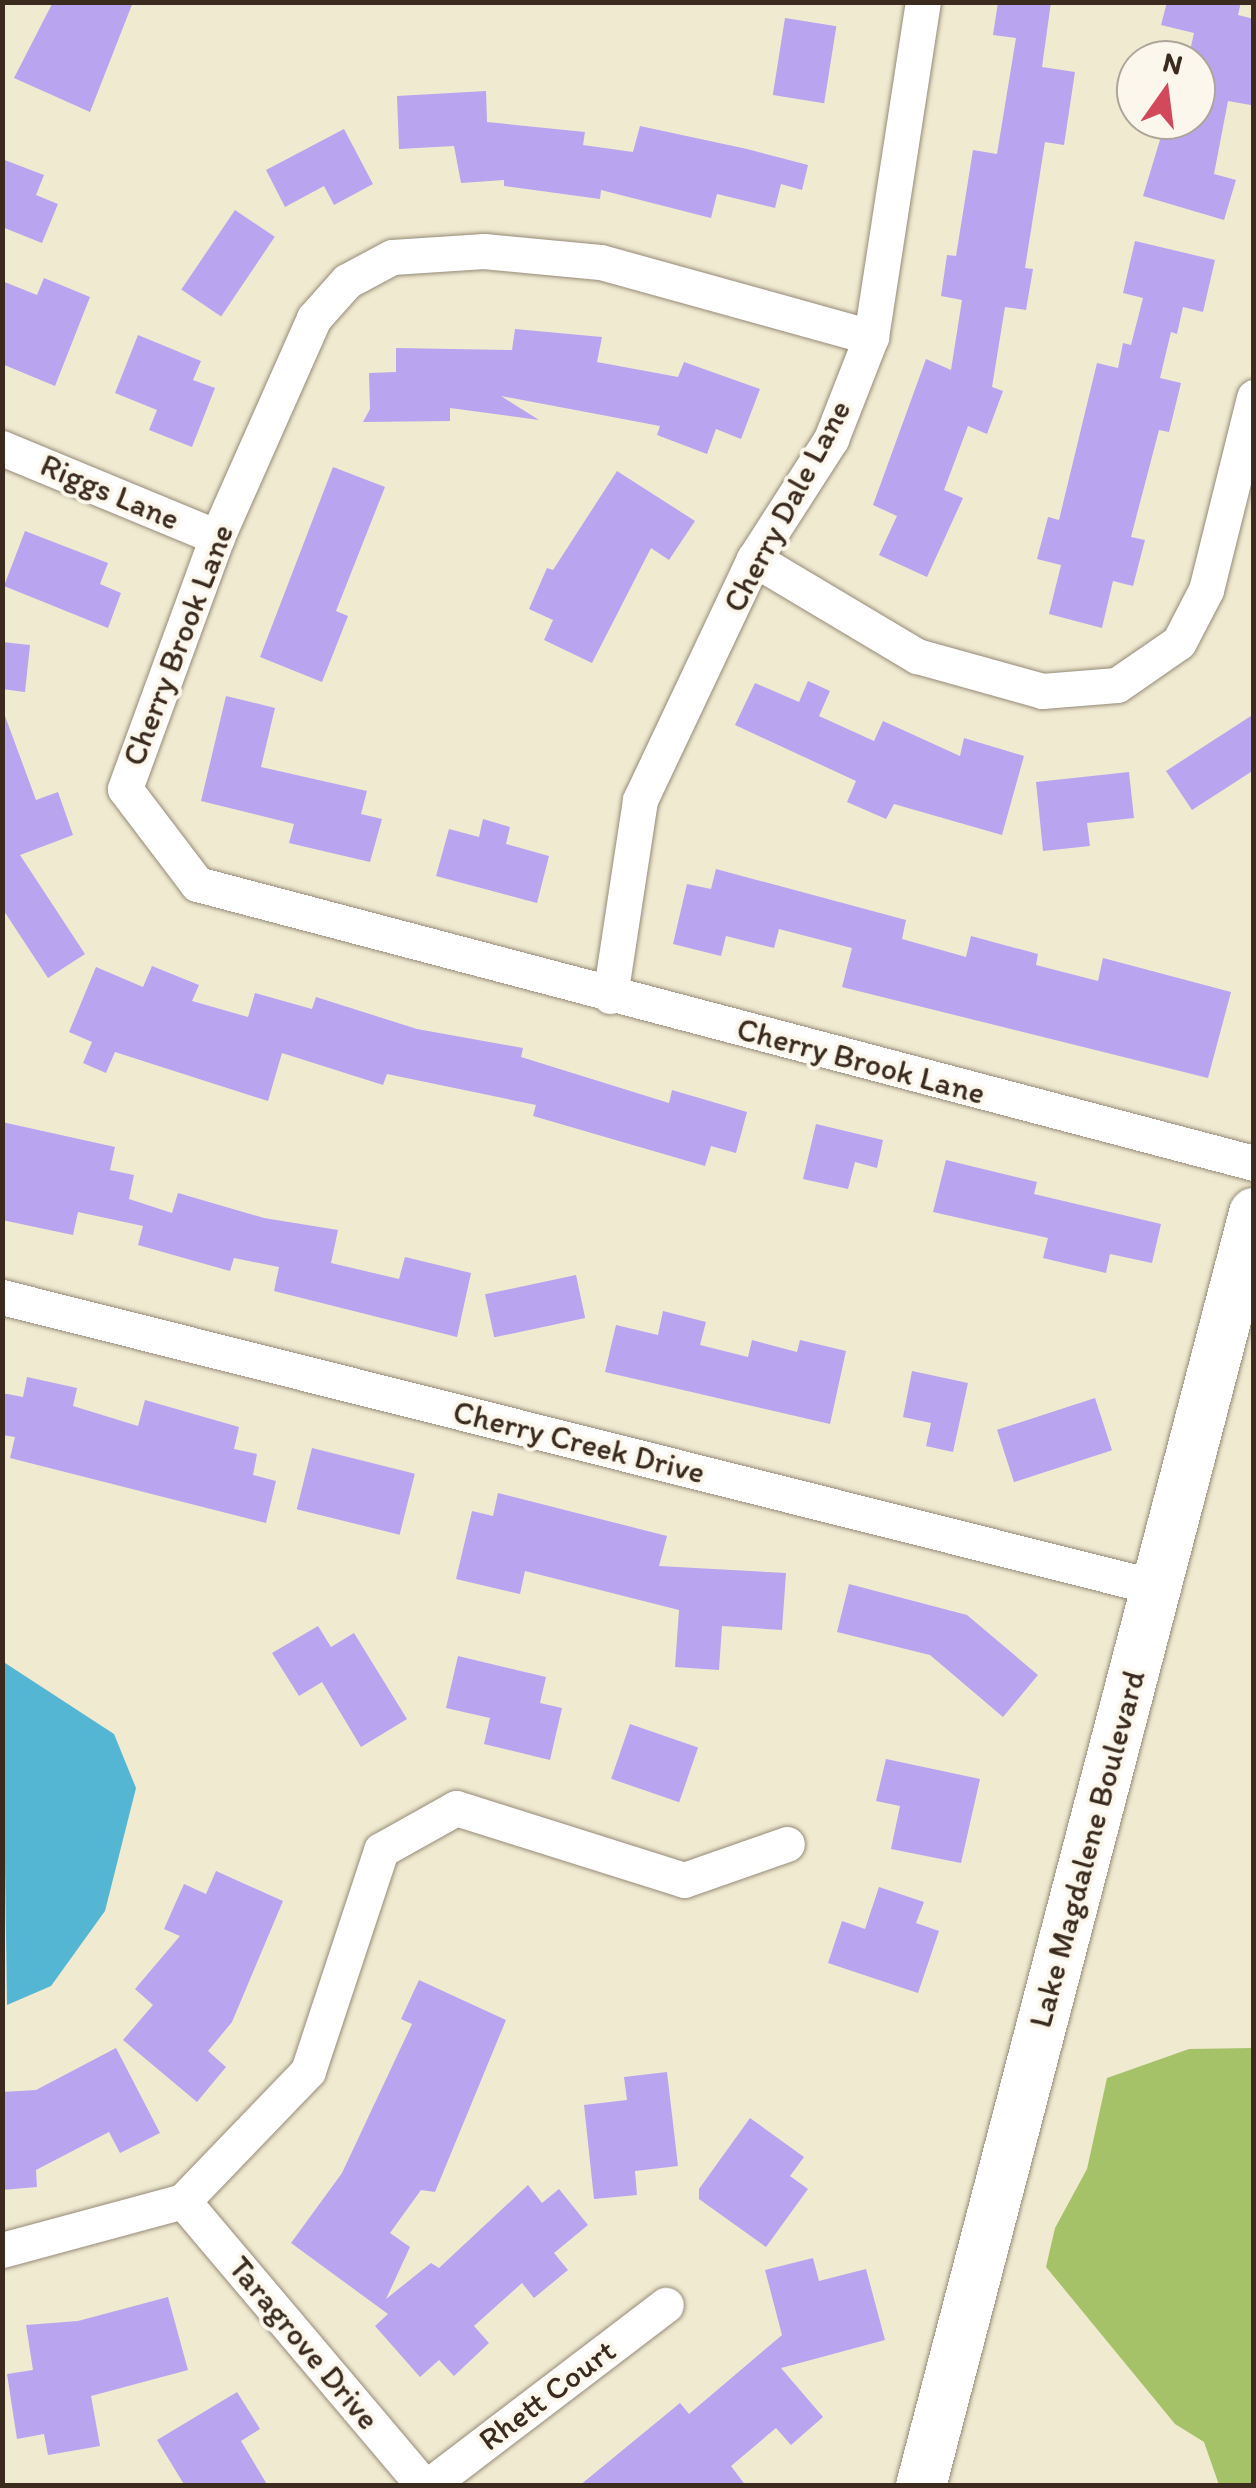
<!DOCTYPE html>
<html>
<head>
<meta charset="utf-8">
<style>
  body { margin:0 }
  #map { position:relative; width:1256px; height:2488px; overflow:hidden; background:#f0ead1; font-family:Itim,sans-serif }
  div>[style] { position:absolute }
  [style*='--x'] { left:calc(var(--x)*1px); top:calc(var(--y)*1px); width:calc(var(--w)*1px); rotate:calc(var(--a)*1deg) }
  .green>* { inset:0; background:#a6c268 }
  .water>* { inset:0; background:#55b6d4 }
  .building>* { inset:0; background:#b9a4f0; transform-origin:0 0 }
  .roads { filter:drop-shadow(0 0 2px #968a78) drop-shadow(0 0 2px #968a78) }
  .street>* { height:35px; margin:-17.5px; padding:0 17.5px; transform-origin:17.5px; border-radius:17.5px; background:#fff }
  .secondary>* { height:50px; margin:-25px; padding:0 25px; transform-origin:25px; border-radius:25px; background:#fff }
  span { translate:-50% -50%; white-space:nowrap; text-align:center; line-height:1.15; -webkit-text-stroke:8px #fbf7ec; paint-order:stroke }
  .street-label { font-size:32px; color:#3b2a1e }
  .frame { position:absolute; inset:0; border:5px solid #3b2a1e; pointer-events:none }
  .north { position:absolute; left:1116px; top:40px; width:100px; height:100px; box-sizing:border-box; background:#fbf7ec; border:2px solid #aea59a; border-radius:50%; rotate:14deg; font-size:28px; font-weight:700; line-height:40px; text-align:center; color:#3b2a1e }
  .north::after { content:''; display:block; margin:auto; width:35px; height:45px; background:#d1495b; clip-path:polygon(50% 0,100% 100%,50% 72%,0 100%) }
</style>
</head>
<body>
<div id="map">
  <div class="green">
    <i style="clip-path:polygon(1253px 2048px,1253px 2485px,1219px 2485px,1204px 2442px,1175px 2424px,1046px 2267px,1055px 2228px,1087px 2169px,1107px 2078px,1189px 2049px)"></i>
  </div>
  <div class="water">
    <i style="clip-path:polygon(2px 1661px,114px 1734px,136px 1788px,105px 1911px,51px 1986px,7px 2005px)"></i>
  </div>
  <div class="building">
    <i style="clip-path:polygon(53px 2px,133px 2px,90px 112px,14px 78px)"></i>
    <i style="clip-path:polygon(998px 2px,1051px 2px,1042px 67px,1075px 72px,1064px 145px,1045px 142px,1025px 268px,1033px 269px,1026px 310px,1005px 307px,992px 387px,1003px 391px,987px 434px,968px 426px,944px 490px,963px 498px,927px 577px,879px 555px,897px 516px,873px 505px,926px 359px,951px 370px,962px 300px,941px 296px,947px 255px,956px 256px,973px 150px,997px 154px,1016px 38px,993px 35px)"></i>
    <i style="clip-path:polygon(1167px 2px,1241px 2px,1238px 15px,1254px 19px,1251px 105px,1228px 101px,1214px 174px,1236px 180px,1224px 220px,1143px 196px,1166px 120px,1196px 120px,1196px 60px,1188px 60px,1194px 33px,1161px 25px)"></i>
    <i style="left:785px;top:18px;width:52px;height:78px;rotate:9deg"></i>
    <i style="clip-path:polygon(486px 91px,487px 122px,585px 132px,583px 145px,633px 152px,640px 126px,747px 149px,808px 165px,802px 190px,781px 184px,775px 208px,717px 194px,711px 218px,601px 190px,600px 199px,504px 186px,504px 180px,461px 183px,454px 146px,399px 149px,397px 96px)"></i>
    <i style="clip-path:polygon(344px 129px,373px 184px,334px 205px,324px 186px,285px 207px,266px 170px)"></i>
    <i style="clip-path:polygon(2px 159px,44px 175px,36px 195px,58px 204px,42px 243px,2px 227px)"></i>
    <i style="left:235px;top:210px;width:48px;height:96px;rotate:34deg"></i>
    <i style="clip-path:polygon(1135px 241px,1215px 260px,1203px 312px,1183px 307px,1177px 334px,1171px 332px,1160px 378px,1181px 383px,1169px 432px,1159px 430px,1131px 537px,1145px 540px,1133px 586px,1113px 581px,1102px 628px,1049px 614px,1061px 565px,1037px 559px,1048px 517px,1059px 520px,1097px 363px,1118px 368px,1123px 343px,1131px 345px,1143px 298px,1123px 293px)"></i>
    <i style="clip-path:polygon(44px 278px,90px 297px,55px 386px,2px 364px,2px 281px,37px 295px)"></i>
    <i style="clip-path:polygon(515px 329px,602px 337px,597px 362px,678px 377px,684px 362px,760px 389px,741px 439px,716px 429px,707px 454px,657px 435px,660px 426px,501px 396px,539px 420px,450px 408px,450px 421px,363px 422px,370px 409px,369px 373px,396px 372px,396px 348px,512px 350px)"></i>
    <i style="clip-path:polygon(138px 335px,201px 361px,193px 380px,215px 388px,192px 447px,149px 430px,157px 410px,115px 393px)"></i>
    <i style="clip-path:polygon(333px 467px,385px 487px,336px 611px,348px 616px,322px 682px,260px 657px)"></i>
    <i style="clip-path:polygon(617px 471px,695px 521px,669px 560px,651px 548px,592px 663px,544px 640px,553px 620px,529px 609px,547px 568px,553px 570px)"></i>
    <i style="clip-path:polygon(25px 531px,108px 563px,100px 584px,121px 593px,108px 628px,4px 586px)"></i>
    <i style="clip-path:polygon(2px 642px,30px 645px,25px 692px,2px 689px)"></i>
    <i style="clip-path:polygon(808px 681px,830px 691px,819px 716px,874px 741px,883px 721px,960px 756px,964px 738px,1024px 756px,1002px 835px,894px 804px,886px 819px,847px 802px,856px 781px,735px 725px,755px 683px,799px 702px)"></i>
    <i style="clip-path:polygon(226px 696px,275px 708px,261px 767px,367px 791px,361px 814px,382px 819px,370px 862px,289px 843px,294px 824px,201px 801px)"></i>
    <i style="clip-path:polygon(1254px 714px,1254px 770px,1192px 810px,1166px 771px)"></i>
    <i style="clip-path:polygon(5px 716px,36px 800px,58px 792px,73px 835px,20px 855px,85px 954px,48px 978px,2px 908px)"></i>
    <i style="clip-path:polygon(1129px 772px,1134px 818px,1087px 823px,1090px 846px,1043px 851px,1036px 782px)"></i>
    <i style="clip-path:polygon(483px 819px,510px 827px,506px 844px,549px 856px,537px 903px,436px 876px,449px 829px,479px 837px)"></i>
    <i style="clip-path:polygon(716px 869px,906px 920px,902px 939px,966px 957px,971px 936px,1038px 954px,1036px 965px,1098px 981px,1103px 958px,1231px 992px,1208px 1078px,842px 987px,852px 948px,779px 929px,774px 948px,726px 936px,721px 956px,673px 944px,687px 884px,711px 889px)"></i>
    <i style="clip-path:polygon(152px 966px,199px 985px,192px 1001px,248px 1017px,255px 993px,312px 1009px,316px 997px,417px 1029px,523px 1048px,521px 1057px,669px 1103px,672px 1090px,747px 1112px,736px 1153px,711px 1146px,705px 1166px,533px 1116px,536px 1105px,387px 1074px,383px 1085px,282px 1053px,268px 1101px,115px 1052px,106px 1073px,83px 1063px,92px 1042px,69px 1032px,96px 967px,143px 987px)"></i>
    <i style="clip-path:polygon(2px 1122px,115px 1147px,110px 1170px,134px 1175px,129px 1199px,172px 1213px,178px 1193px,264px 1218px,338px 1230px,331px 1263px,399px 1279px,405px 1257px,471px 1273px,457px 1337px,274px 1291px,279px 1267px,234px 1258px,230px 1271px,138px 1245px,143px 1226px,78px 1212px,73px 1235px,2px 1220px)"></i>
    <i style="clip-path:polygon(816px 1124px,883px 1140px,877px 1168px,855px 1162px,848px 1189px,803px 1179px)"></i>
    <i style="clip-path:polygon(946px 1160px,1037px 1182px,1034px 1194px,1161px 1224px,1152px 1263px,1110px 1254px,1106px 1273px,1043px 1258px,1048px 1238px,933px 1212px)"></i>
    <i style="left:576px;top:1275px;width:44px;height:93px;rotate:78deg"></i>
    <i style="clip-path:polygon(663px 1311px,706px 1322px,700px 1345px,748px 1357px,752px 1340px,797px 1352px,800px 1340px,846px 1351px,830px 1424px,605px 1372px,616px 1325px,658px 1335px)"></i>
    <i style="clip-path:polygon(912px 1371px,968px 1383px,953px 1452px,926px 1446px,931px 1423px,903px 1417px)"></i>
    <i style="clip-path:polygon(27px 1377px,77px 1388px,73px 1406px,138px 1426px,145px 1400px,239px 1427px,234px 1449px,257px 1454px,253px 1475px,276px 1481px,266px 1523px,10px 1458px,15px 1437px,2px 1435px,2px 1393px,23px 1397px)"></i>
    <i style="left:1095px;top:1398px;width:55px;height:103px;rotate:72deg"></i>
    <i style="left:312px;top:1448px;width:106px;height:63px;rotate:14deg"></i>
    <i style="clip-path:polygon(498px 1493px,667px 1536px,659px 1566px,786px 1573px,782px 1630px,722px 1626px,719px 1670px,675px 1667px,679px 1610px,525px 1571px,520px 1594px,456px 1579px,472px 1511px,493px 1516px)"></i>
    <i style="clip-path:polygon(849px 1584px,967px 1615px,1038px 1675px,1003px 1717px,930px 1655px,837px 1632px)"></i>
    <i style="clip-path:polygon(318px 1626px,331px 1647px,354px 1633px,407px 1719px,361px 1747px,322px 1682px,299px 1696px,272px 1653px)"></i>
    <i style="clip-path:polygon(458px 1656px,546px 1677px,540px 1703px,562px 1708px,550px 1760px,484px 1744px,490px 1718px,446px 1708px)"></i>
    <i style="left:630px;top:1724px;width:72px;height:58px;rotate:19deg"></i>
    <i style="clip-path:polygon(886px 1759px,980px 1779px,961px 1863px,891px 1849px,900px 1806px,876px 1801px)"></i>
    <i style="clip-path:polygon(216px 1871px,283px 1901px,232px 2022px,208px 2051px,226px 2067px,197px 2102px,123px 2040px,153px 2005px,135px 1989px,180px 1936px,164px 1929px,184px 1884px,206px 1894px)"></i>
    <i style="clip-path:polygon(879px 1887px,924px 1902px,916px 1923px,939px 1931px,918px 1993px,828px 1963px,842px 1921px,865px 1929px)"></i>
    <i style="clip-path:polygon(419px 1980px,506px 2020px,435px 2192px,421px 2190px,390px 2233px,410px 2247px,386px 2299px,431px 2263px,439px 2268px,528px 2185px,542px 2203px,559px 2189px,588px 2225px,554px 2253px,568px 2270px,534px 2298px,522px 2283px,474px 2326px,489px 2343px,454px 2376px,439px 2360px,420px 2377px,375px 2326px,388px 2314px,291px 2243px,342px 2173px,412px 2024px,401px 2019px)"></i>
    <i style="clip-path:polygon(116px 2048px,160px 2133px,120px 2153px,109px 2132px,36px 2170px,37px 2187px,2px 2190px,2px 2092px,36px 2090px)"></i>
    <i style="clip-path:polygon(667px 2072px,678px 2166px,635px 2171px,637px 2195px,594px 2199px,584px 2105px,627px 2100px,624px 2077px)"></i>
    <i style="clip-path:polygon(750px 2118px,804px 2157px,790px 2176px,808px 2189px,766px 2247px,699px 2199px,699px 2189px)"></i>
    <i style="clip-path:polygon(813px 2258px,819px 2281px,866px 2269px,885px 2340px,781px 2368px,823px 2417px,791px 2445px,776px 2428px,731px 2466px,746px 2486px,579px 2486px,680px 2403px,689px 2414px,782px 2335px,765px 2270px)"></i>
    <i style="clip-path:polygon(168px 2297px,188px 2370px,91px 2396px,100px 2446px,48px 2455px,44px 2434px,17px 2439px,7px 2374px,33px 2370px,26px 2325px,78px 2321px)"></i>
    <i style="clip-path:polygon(237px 2392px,260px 2429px,241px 2441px,268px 2486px,185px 2486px,157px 2440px)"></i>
  </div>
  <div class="roads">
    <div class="street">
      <i style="--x:871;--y:337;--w:281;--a:-164.5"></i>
      <i style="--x:600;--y:262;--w:117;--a:-174.6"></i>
      <i style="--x:484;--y:251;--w:92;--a:176.3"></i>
      <i style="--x:392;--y:257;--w:51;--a:151.9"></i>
      <i style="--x:347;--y:281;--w:50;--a:131.7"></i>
      <i style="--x:314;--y:318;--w:240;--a:113.9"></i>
      <i style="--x:217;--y:537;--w:268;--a:110.1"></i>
      <i style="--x:125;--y:789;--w:119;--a:52.8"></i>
      <i style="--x:197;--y:884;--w:1093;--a:14.79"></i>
      <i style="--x:2;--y:448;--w:233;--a:22.5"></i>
      <i style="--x:754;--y:559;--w:190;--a:30.8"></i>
      <i style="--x:917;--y:656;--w:130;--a:15.6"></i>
      <i style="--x:1042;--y:691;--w:75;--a:-4.6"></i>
      <i style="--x:1117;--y:685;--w:75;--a:-34.7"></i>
      <i style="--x:1179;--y:642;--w:59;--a:-62.6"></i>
      <i style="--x:1206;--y:590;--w:199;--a:-76"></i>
      <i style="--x:610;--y:996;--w:198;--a:-81.3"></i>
      <i style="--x:640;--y:800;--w:267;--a:-64.7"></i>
      <i style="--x:754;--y:559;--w:143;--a:-57.3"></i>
      <i style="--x:831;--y:439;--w:110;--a:-68.6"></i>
      <i style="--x:871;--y:337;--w:339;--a:-81.2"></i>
      <i style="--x:2;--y:1297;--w:1189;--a:14.12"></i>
      <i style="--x:183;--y:2201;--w:373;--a:49.8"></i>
      <i style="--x:2;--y:2250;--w:188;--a:-15.1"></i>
      <i style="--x:183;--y:2201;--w:180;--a:-46.1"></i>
      <i style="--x:308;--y:2071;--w:233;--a:-71.7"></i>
      <i style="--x:381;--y:1850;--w:86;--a:-29.2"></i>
      <i style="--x:456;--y:1808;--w:239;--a:17.5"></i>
      <i style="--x:684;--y:1880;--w:109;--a:-19.3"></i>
      <i style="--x:428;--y:2486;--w:299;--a:-37.3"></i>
    </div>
    <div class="secondary">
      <i style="--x:921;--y:2486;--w:1316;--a:-75.34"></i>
    </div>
  </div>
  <div class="street-label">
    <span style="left:110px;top:492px;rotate:23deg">Riggs Lane</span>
    <span style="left:787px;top:506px;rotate:-62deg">Cherry Dale Lane</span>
    <span style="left:178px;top:645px;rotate:-69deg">Cherry Brook Lane</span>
    <span style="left:861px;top:1061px;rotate:15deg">Cherry Brook Lane</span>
    <span style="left:579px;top:1442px;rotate:14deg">Cherry Creek Drive</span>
    <span style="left:1087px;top:1849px;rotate:-75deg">Lake Magdalene Boulevard</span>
    <span style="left:304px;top:2343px;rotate:50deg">Taragrove Drive</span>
    <span style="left:547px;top:2395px;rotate:-37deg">Rhett Court</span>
  </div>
  <div class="frame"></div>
  <div class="north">N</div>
</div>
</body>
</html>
